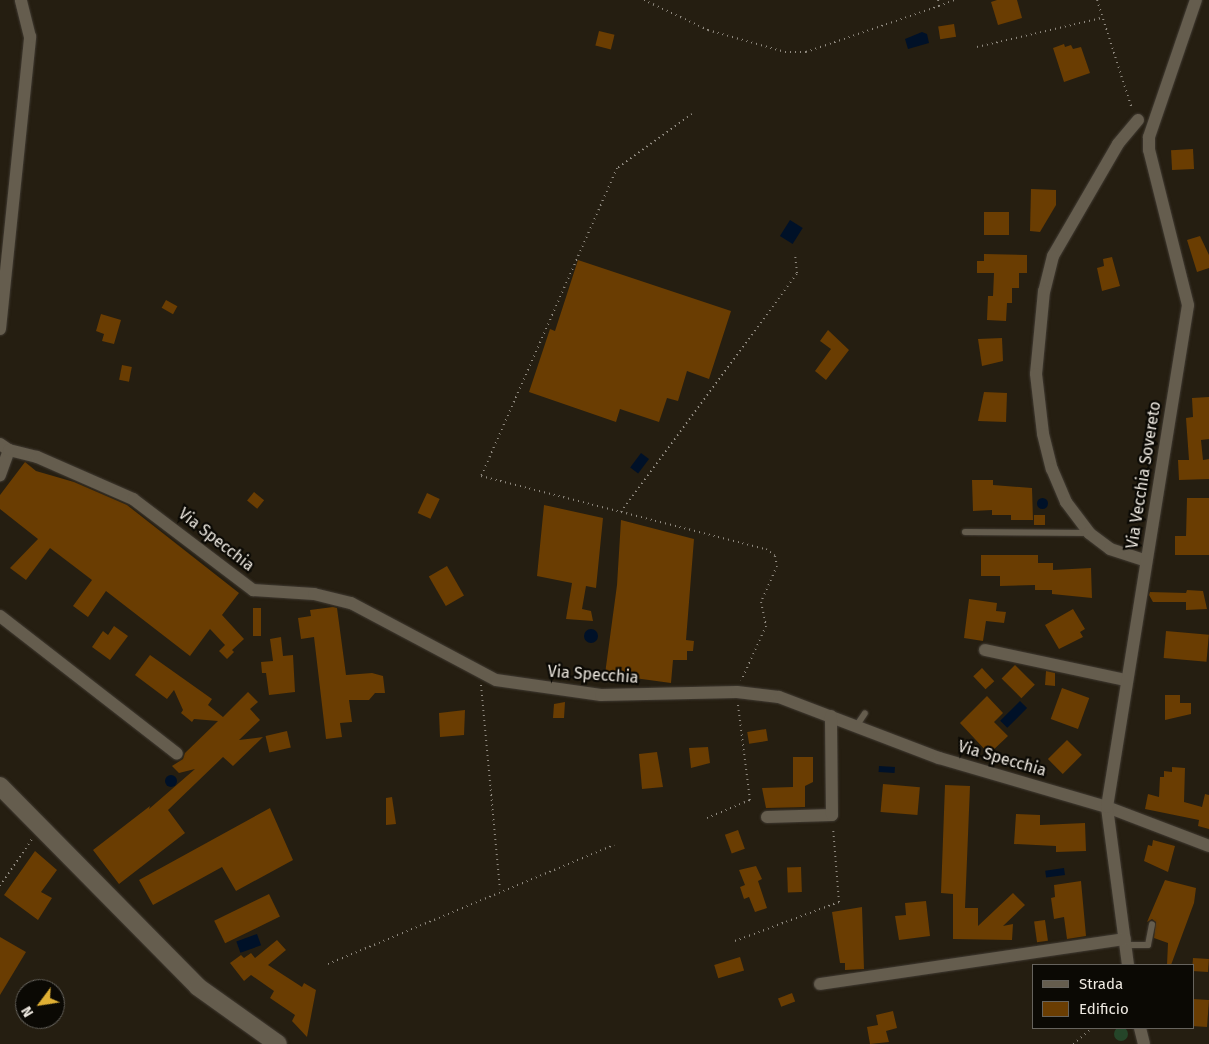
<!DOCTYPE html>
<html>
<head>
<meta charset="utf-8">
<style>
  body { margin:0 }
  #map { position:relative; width:1209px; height:1044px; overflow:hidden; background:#251e11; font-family:"Fira Sans",sans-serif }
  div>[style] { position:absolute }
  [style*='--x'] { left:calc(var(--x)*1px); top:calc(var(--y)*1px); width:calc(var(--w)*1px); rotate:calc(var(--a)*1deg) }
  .green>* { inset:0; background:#254529 }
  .round { border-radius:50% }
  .water>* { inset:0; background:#001128; transform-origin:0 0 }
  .building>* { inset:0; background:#6a3d02; transform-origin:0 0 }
  .path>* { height:2px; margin-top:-1px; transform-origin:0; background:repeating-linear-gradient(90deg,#8f897f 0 1px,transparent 0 5px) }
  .roads { filter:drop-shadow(0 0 1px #403a32) drop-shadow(0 0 1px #403a32) }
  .service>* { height:6px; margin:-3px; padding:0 3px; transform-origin:3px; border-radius:3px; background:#655d4e }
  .minor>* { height:12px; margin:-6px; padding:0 6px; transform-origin:6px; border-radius:6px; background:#655d4e }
  .secondary>* { height:18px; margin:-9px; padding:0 9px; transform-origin:9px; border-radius:9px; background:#655d4e }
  span { translate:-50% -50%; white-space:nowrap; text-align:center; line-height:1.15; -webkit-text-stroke:4.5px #0b0904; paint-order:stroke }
  .street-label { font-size:16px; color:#efeae2 }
  .legend { position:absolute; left:1032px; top:964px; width:162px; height:65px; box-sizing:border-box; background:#0b0904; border:1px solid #66635d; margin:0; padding:6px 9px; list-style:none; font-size:15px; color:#efeae2 }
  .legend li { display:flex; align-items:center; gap:10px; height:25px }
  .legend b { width:25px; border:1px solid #66635d }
  .north { position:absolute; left:15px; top:979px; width:50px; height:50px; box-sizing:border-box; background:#0b0904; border:1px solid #66635d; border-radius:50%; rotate:239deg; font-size:14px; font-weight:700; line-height:20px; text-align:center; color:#efeae2 }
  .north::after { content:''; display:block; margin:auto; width:18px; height:22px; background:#e0b034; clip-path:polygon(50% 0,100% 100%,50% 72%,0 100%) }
</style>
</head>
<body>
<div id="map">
  <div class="green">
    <i class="round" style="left:1114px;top:1027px;width:14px;height:14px"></i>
  </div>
  <div class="water">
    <i style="clip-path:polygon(922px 32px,927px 34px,929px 43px,908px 49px,905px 39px)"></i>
    <i style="left:790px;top:220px;width:15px;height:19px;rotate:32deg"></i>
    <i style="left:641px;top:453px;width:10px;height:18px;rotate:37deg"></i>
    <i class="round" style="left:1036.5px;top:497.5px;width:11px;height:11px"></i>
    <i class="round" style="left:584px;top:629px;width:14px;height:14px"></i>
    <i style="left:1020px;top:701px;width:10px;height:28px;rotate:45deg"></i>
    <i style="left:879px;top:766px;width:16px;height:6px;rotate:4deg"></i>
    <i class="round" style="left:165px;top:775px;width:12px;height:12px"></i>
    <i style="left:1064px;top:868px;width:7px;height:19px;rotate:82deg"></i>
    <i style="left:257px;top:934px;width:12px;height:22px;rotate:70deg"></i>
  </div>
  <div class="building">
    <i style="clip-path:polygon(997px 0,1017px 0,1022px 18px,998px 25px,991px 2px)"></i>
    <i style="left:954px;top:24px;width:13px;height:16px;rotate:81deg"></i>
    <i style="left:599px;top:31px;width:16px;height:15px;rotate:14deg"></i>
    <i style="clip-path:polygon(1064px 44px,1065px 47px,1071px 45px,1073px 49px,1081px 47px,1090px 73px,1064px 82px,1053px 48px)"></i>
    <i style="left:1193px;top:149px;width:20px;height:22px;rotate:87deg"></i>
    <i style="clip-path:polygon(1031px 189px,1056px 190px,1056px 205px,1040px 232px,1030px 231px)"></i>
    <i style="left:984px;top:212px;width:25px;height:23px"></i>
    <i style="clip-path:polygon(1200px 236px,1209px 255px,1209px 268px,1197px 272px,1187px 240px)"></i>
    <i style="clip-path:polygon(984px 254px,1027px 255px,1027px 273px,1019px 273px,1019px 288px,1012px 288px,1012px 303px,1007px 303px,1006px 321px,987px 320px,988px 296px,993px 296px,994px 273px,977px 273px,977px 261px,984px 261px)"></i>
    <i style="clip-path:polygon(1112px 257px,1120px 286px,1102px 291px,1097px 268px,1104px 266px,1103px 259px)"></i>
    <i style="clip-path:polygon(578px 260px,731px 311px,709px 379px,687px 371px,678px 401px,667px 398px,659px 422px,620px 409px,616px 422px,529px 392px,550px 329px,555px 331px)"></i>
    <i style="left:166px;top:300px;width:13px;height:9px;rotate:29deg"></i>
    <i style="clip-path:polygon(101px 314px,121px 320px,114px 344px,102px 341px,104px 334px,96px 331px)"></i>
    <i style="clip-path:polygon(828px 330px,849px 350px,826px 380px,815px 371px,831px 349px,820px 341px)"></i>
    <i style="clip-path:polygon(1002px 338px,1003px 361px,982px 366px,978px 339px)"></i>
    <i style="left:122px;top:365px;width:10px;height:15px;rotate:11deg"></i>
    <i style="clip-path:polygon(984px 392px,1007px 393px,1006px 422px,978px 421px)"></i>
    <i style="clip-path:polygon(1209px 397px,1209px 439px,1201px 440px,1203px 460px,1209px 459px,1209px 479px,1179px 480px,1178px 460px,1189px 460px,1186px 418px,1193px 417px,1192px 398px)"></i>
    <i style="clip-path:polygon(25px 462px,36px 471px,74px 482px,127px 505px,239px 593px,222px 615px,244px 639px,232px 650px,234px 652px,227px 659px,219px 651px,225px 645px,210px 629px,190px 656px,106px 591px,88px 617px,73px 606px,92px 580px,50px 548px,26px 580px,10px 568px,38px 539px,0 509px,0 495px)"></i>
    <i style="clip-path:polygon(972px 480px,993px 480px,993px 485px,1032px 488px,1033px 520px,1011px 520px,1011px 515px,992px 515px,992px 510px,973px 511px)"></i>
    <i style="left:254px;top:492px;width:13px;height:11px;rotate:39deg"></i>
    <i style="left:427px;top:493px;width:14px;height:22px;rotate:25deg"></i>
    <i style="clip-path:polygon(1187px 498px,1209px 498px,1209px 555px,1175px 555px,1175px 536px,1186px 536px)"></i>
    <i style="clip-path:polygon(544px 505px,603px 518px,596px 588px,586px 586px,582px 609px,591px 611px,593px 621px,566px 619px,572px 583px,537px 576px)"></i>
    <i style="left:1034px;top:515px;width:11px;height:10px"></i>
    <i style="clip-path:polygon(621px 520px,694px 539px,686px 640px,694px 641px,693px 651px,687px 651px,687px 660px,673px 660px,671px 683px,605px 674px,617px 585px)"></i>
    <i style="clip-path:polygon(981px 555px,1038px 555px,1038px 563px,1053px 563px,1053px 570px,1091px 568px,1092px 598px,1052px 594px,1052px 590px,1035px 590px,1035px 585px,1000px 586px,1000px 576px,981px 576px)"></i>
    <i style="left:447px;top:566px;width:34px;height:21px;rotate:60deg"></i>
    <i style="clip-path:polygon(1187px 590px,1203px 591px,1207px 609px,1186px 610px,1186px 602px,1153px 602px,1149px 595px,1150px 592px,1186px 593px)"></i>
    <i style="clip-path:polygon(969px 599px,997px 603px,996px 611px,1006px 612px,1004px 623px,986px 621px,983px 641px,964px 638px)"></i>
    <i style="clip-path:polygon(333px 607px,337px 608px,346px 675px,372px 673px,383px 676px,385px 693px,375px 693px,369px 700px,349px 700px,352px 722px,340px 723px,342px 737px,326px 739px,314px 637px,301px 639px,298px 618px,311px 616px,310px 610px)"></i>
    <i style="left:253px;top:608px;width:8px;height:28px"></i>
    <i style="clip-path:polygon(1073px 609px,1085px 629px,1080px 632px,1083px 637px,1059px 649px,1045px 625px)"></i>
    <i style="clip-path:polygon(114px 626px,128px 636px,110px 660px,92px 647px,103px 631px,108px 635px)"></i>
    <i style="left:1166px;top:631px;width:43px;height:27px;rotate:5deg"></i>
    <i style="clip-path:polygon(281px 637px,283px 656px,293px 655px,295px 692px,269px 695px,266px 673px,262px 673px,261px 662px,273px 661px,270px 639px)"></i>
    <i style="clip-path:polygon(150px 655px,212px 699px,208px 705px,223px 717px,248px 692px,258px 702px,250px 709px,260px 720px,239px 740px,263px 737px,233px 766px,223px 757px,168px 810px,185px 833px,119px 884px,93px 850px,150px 806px,149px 809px,195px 769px,179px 773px,172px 766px,183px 759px,185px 753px,218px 721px,194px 719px,192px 722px,181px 713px,183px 710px,174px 690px,167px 699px,135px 675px)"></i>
    <i style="left:1015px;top:665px;width:28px;height:19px;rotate:45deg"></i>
    <i style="left:982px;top:668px;width:18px;height:12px;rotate:47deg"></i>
    <i style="clip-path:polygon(1046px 671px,1055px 673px,1055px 686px,1045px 685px)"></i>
    <i style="left:1062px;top:688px;width:29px;height:33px;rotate:20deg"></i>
    <i style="clip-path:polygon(1165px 695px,1180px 695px,1180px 703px,1191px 703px,1191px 714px,1165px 720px)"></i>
    <i style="clip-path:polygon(987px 696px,1003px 713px,994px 722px,1008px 736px,989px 754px,960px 723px)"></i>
    <i style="clip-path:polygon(565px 702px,564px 718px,553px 718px,554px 704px)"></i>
    <i style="clip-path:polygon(465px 710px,464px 735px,440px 737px,439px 713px)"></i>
    <i style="left:766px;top:729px;width:12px;height:19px;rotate:81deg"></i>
    <i style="left:287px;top:731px;width:17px;height:22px;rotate:77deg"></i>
    <i style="left:1067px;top:740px;width:21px;height:27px;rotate:45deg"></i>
    <i style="clip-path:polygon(708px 747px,710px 763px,691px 768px,689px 748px)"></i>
    <i style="clip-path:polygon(657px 752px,663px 787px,642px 789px,639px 754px)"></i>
    <i style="clip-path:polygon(793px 757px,813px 757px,813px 782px,805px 786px,805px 807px,766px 808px,762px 788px,793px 787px)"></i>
    <i style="clip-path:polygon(1172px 767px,1185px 768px,1184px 802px,1202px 807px,1205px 794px,1209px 795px,1209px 829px,1198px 826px,1199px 820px,1145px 809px,1148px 794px,1159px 797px,1160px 777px,1164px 777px,1164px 771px,1172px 772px)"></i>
    <i style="left:883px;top:784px;width:37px;height:28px;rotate:5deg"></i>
    <i style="clip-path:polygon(945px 785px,970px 786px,965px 908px,978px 908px,978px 926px,1013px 893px,1025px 905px,1003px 926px,1013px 924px,1012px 940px,953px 939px,953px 894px,941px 893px)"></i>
    <i style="clip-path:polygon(392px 797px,396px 824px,386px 825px,386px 798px)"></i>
    <i style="clip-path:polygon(270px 808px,293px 860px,236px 891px,222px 867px,153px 905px,139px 880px)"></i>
    <i style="clip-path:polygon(1016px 814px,1040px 815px,1040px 825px,1085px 823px,1086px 851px,1056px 852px,1056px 846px,1014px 844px)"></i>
    <i style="left:738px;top:830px;width:20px;height:14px;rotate:70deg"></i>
    <i style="clip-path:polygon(1153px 840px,1175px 846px,1168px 872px,1144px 861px,1148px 845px,1152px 846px)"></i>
    <i style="clip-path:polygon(35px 851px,57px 870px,41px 892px,52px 898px,38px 920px,4px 895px)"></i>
    <i style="clip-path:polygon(756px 866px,762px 879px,758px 881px,767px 908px,755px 912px,749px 897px,744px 899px,740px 887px,745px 885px,739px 870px)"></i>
    <i style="left:801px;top:867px;width:25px;height:14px;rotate:88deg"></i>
    <i style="clip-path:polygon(1165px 880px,1196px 888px,1194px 903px,1171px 965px,1167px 965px,1168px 943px,1154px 938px,1156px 922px,1152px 919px,1147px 922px)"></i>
    <i style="clip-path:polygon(1081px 881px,1086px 936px,1067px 939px,1064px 917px,1054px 919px,1051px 898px,1055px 897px,1054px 885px)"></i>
    <i style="left:269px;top:894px;width:25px;height:61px;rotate:64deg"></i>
    <i style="clip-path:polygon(926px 901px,930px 936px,899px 940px,895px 916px,906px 915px,905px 903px)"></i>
    <i style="clip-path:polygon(862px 907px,864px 969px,845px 970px,845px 963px,840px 963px,832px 912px)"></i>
    <i style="left:1045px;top:920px;width:21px;height:11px;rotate:82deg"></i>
    <i style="clip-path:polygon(0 937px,26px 952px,0 995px)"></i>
    <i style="clip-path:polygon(277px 940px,286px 950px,268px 965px,302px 987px,304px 983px,316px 990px,307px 1037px,292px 1021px,295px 1015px,270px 998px,274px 991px,251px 975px,244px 981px,230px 963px,241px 955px,244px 958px,251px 953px,255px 958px)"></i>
    <i style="left:740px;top:957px;width:14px;height:27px;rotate:73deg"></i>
    <i style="left:1193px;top:958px;width:16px;height:13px;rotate:4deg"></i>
    <i style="left:792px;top:993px;width:9px;height:15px;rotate:69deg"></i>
    <i style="left:1193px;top:999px;width:16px;height:27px;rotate:4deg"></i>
    <i style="clip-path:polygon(893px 1011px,897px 1028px,886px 1031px,889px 1042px,870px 1044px,867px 1027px,878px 1025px,876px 1015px)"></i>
  </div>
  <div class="path">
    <i style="--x:644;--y:0;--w:71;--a:25.1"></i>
    <i style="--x:708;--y:30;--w:80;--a:15.9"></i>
    <i style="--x:785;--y:52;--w:21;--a:0"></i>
    <i style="--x:806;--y:52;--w:141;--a:-19.1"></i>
    <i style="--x:938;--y:0;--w:6;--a:81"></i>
    <i style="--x:939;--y:6;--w:17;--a:-21"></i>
    <i style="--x:1097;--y:0;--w:114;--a:72.2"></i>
    <i style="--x:977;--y:47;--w:128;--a:-13.1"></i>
    <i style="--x:692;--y:114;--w:92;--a:144.2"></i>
    <i style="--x:617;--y:168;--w:337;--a:113.8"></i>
    <i style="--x:481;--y:476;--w:294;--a:14.4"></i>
    <i style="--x:766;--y:549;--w:11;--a:38"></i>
    <i style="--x:775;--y:556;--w:10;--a:79"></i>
    <i style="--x:777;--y:566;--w:39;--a:114"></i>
    <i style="--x:761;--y:602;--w:25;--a:78"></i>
    <i style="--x:766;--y:626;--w:60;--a:114.4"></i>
    <i style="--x:621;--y:512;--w:297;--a:-53.6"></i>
    <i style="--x:797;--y:273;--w:20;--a:-96"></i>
    <i style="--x:481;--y:685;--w:205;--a:84.7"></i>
    <i style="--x:707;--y:818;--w:47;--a:-22.7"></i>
    <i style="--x:750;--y:800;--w:96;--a:-97.2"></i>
    <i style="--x:0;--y:886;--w:57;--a:-55.8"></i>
    <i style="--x:735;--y:941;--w:111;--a:-20.6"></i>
    <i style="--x:839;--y:902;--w:74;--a:-94.6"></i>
    <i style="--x:328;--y:964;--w:310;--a:-22.6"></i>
    <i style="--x:1073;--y:1044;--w:25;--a:-40"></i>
  </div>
  <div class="roads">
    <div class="service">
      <i style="--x:965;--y:532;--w:123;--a:0.5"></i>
      <i style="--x:857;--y:725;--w:14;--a:-56"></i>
      <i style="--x:1126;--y:945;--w:22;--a:0"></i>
      <i style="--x:1148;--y:945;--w:21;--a:-79"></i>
    </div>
    <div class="minor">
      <i style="--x:1138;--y:120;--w:31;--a:130"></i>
      <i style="--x:1118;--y:144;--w:129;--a:120.1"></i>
      <i style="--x:1053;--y:256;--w:36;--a:104"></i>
      <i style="--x:1044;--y:291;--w:83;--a:95.5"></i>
      <i style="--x:1036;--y:374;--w:60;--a:83.3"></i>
      <i style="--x:1043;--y:434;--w:36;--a:76"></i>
      <i style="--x:1052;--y:469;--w:36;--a:67"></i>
      <i style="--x:1066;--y:502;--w:39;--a:53"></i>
      <i style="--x:1089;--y:533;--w:26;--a:37"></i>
      <i style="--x:1110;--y:549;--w:38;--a:18"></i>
      <i style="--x:0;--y:329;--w:294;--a:-84.1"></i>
      <i style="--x:30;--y:37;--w:38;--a:-104"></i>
      <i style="--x:0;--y:444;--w:11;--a:34"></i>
      <i style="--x:9;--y:450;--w:27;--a:110"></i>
      <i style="--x:9;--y:450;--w:29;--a:14"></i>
      <i style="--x:37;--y:457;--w:105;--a:23.6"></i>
      <i style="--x:133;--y:499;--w:151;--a:37.2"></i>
      <i style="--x:253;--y:590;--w:61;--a:3.8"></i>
      <i style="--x:314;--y:594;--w:38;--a:14"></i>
      <i style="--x:351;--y:603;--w:164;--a:28"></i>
      <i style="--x:496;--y:680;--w:106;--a:8.1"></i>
      <i style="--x:601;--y:695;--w:136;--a:-1.3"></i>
      <i style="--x:737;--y:692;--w:42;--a:6.8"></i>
      <i style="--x:779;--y:697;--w:171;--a:20.9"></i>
      <i style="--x:939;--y:758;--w:175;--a:16.3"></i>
      <i style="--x:1107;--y:807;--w:109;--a:20.9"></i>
      <i style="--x:0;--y:616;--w:224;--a:37.9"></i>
      <i style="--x:985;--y:650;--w:143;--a:12.1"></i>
      <i style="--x:767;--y:817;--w:65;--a:-1.8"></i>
      <i style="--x:832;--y:815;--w:99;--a:-90.6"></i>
      <i style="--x:1128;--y:965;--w:159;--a:-97.6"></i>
      <i style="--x:1107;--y:807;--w:508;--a:-80.83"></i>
      <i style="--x:1188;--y:305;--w:160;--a:-104.1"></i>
      <i style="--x:1149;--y:150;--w:13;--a:-90"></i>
      <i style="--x:1149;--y:137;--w:145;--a:-71.1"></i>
      <i style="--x:820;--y:984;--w:308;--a:-8.4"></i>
      <i style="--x:1140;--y:1028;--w:16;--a:76"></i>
    </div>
    <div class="secondary">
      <i style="--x:0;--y:786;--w:282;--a:45.4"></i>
      <i style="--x:198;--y:987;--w:98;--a:35.5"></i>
    </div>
  </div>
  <div class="street-label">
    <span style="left:1144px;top:475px;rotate:-81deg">Via Vecchia Sovereto</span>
    <span style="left:216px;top:540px;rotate:38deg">Via Specchia</span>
    <span style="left:593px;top:675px;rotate:4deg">Via Specchia</span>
    <span style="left:1002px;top:759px;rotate:16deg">Via Specchia</span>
  </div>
  <ul class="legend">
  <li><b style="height:6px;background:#655d4e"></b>Strada</li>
  <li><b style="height:14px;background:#6a3d02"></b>Edificio</li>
  </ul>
  <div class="north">N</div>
</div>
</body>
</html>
